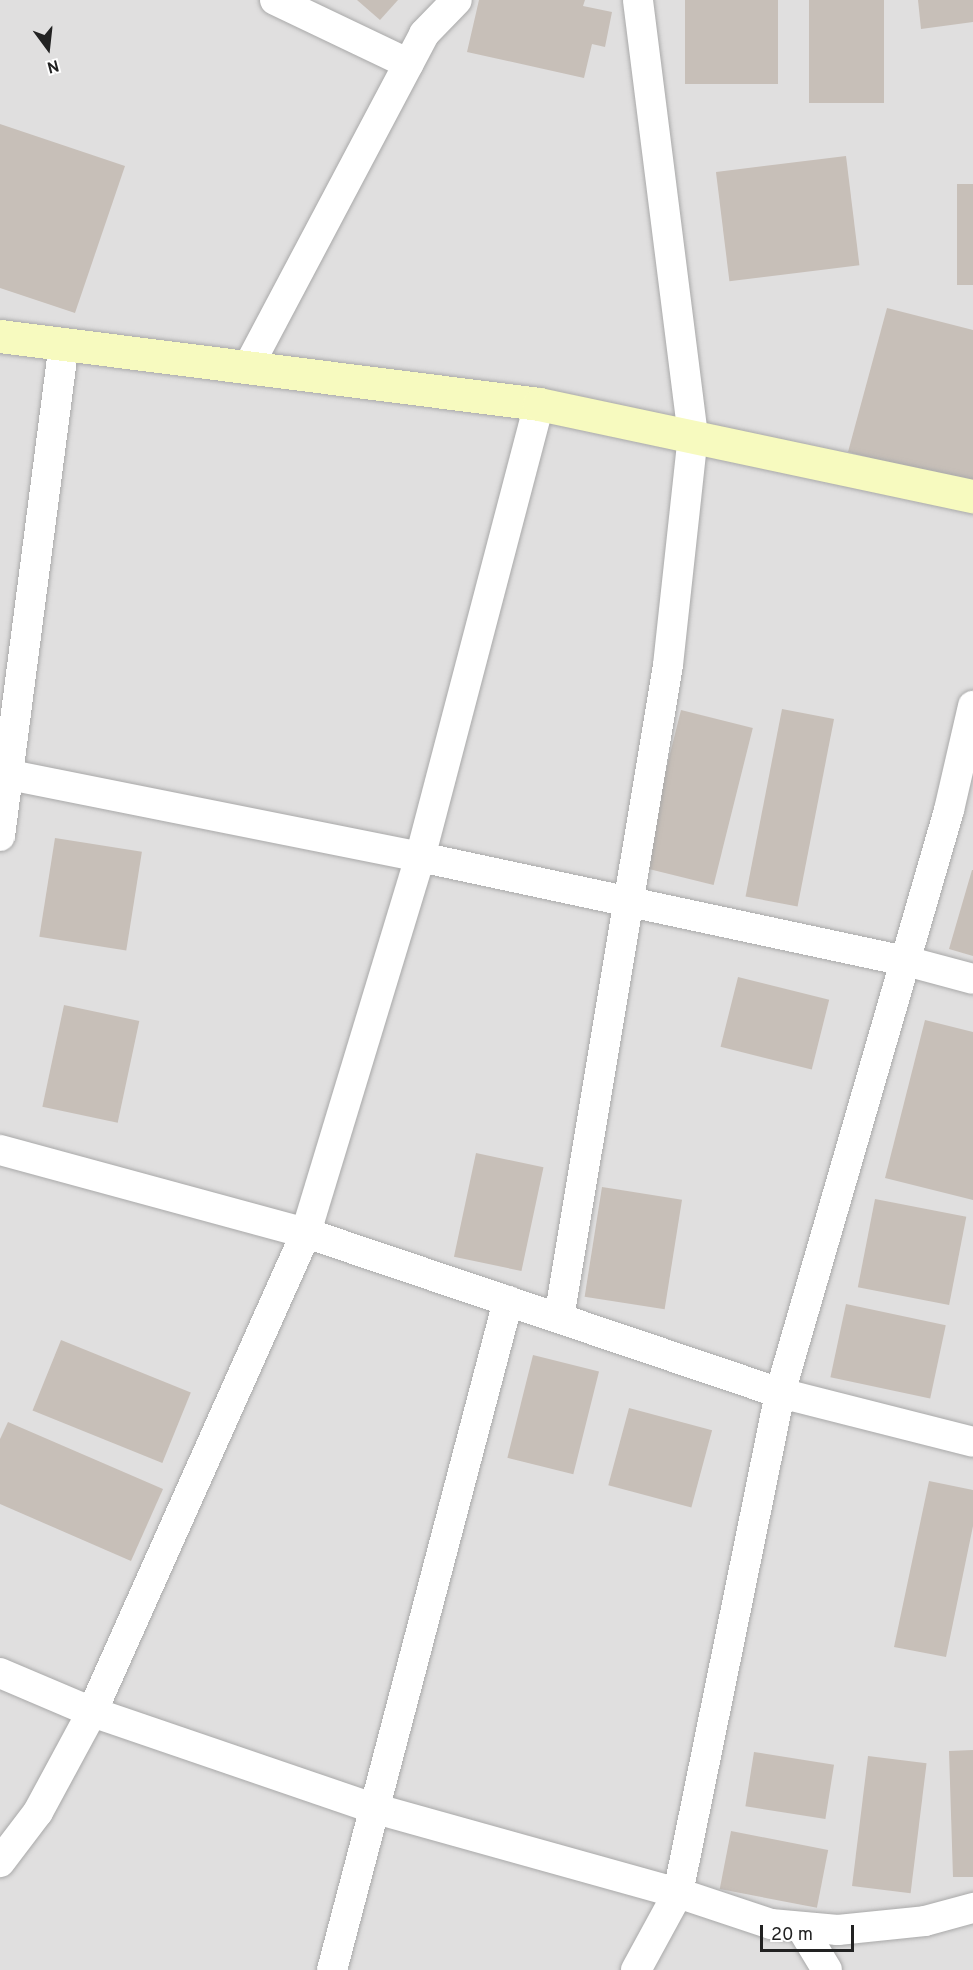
<!DOCTYPE html>
<html>
<head>
<meta charset="utf-8">
<style>
  body { margin:0 }
  #map { position:relative; width:973px; height:1970px; overflow:hidden; background:#f2efe9; font-family:Overpass,sans-serif }
  div>[style] { position:absolute }
  [style*='--x'] { left:calc(var(--x)*1px); top:calc(var(--y)*1px); width:calc(var(--w)*1px); rotate:calc(var(--a)*1deg) }
  .residential>* { inset:0; background:#e0dfdf; transform-origin:0 0 }
  .building>* { inset:0; background:#c7bfb8; transform-origin:0 0 }
  .roads { filter:drop-shadow(0 0 2px #a9a9a9) drop-shadow(0 0 2px #a9a9a9) }
  .minor>* { height:30px; margin:-15px; padding:0 15px; transform-origin:15px; border-radius:15px; background:#fff }
  .secondary>* { height:33px; margin:-16.5px; padding:0 16.5px; transform-origin:16.5px; border-radius:16.5px; background:#f7fabf }
  span { translate:-50% -50%; white-space:nowrap; text-align:center; line-height:1.15; -webkit-text-stroke:4.5px #fff; paint-order:stroke }
  .north { position:absolute; left:18px; top:18px; width:60px; height:60px; -webkit-text-stroke:4px #fff; paint-order:stroke; rotate:165deg; font-size:16px; font-weight:700; line-height:24px; text-align:center; color:#222 }
  .north::after { content:''; display:block; margin:auto; width:21px; height:27px; background:#222; clip-path:polygon(50% 0,100% 100%,50% 72%,0 100%) }
  .scale { position:absolute; left:760px; top:1925px; width:94px; height:27px; box-sizing:border-box; border:3px solid #222; border-top:0; padding-left:8px; font-size:18px; line-height:21px; white-space:nowrap; color:#222; -webkit-text-stroke:4px #fff; paint-order:stroke }
</style>
</head>
<body>
<div id="map">
  <div class="residential">
    <i style="left:0;top:0;width:973px;height:1970px"></i>
  </div>
  <div class="building">
    <i style="clip-path:polygon(357px 0,398px 0,380px 20px)"></i>
    <i style="clip-path:polygon(479px 0,585px 0,583px 6px,612px 12px,605px 47px,592px 44px,584px 78px,467px 52px)"></i>
    <i style="left:685px;top:0;width:93px;height:84px"></i>
    <i style="left:809px;top:0;width:75px;height:103px"></i>
    <i style="clip-path:polygon(918px 0,973px 0,973px 22px,921px 29px)"></i>
    <i style="clip-path:polygon(0 124px,125px 166px,75px 313px,0 288px)"></i>
    <i style="left:846px;top:156px;width:110px;height:131px;rotate:83deg"></i>
    <i style="left:957px;top:184px;width:16px;height:101px"></i>
    <i style="clip-path:polygon(887px 308px,973px 330px,973px 485px,848px 452px)"></i>
    <i style="left:782px;top:709px;width:53px;height:191px;rotate:11deg"></i>
    <i style="left:681px;top:710px;width:74px;height:162px;rotate:14deg"></i>
    <i style="left:55px;top:838px;width:88px;height:100px;rotate:9deg"></i>
    <i style="clip-path:polygon(972px 870px,973px 870px,973px 956px,949px 949px)"></i>
    <i style="left:738px;top:977px;width:94px;height:72px;rotate:14deg"></i>
    <i style="left:64px;top:1005px;width:77px;height:104px;rotate:12deg"></i>
    <i style="clip-path:polygon(925px 1020px,973px 1032px,973px 1200px,885px 1178px)"></i>
    <i style="left:476px;top:1153px;width:69px;height:106px;rotate:12deg"></i>
    <i style="left:602px;top:1187px;width:81px;height:111px;rotate:9deg"></i>
    <i style="left:875px;top:1199px;width:93px;height:90px;rotate:11deg"></i>
    <i style="left:846px;top:1304px;width:102px;height:75px;rotate:12deg"></i>
    <i style="left:61px;top:1340px;width:140px;height:76px;rotate:22deg"></i>
    <i style="left:533px;top:1355px;width:68px;height:106px;rotate:14deg"></i>
    <i style="left:629px;top:1408px;width:86px;height:80px;rotate:15deg"></i>
    <i style="clip-path:polygon(8px 1422px,163px 1489px,131px 1561px,0 1504px,0 1439px)"></i>
    <i style="clip-path:polygon(929px 1481px,973px 1490px,973px 1526px,946px 1657px,894px 1647px)"></i>
    <i style="clip-path:polygon(973px 1750px,973px 1877px,953px 1877px,949px 1751px)"></i>
    <i style="left:754px;top:1752px;width:81px;height:55px;rotate:9deg"></i>
    <i style="left:868px;top:1756px;width:59px;height:131px;rotate:7deg"></i>
    <i style="left:731px;top:1831px;width:99px;height:59px;rotate:11deg"></i>
  </div>
  <div class="roads">
    <div class="minor">
      <i style="--x:275;--y:0;--w:148;--a:25.5"></i>
      <i style="--x:248;--y:367;--w:377;--a:-62.1"></i>
      <i style="--x:424;--y:34;--w:47;--a:-45.9"></i>
      <i style="--x:539;--y:404;--w:468;--a:104.7"></i>
      <i style="--x:420;--y:857;--w:393;--a:106.9"></i>
      <i style="--x:306;--y:1233;--w:525;--a:114.07"></i>
      <i style="--x:92;--y:1712;--w:297;--a:18.9"></i>
      <i style="--x:373;--y:1808;--w:317;--a:15.6"></i>
      <i style="--x:678;--y:1893;--w:98;--a:18.4"></i>
      <i style="--x:771;--y:1924;--w:67;--a:5.1"></i>
      <i style="--x:838;--y:1930;--w:87;--a:-5.9"></i>
      <i style="--x:925;--y:1921;--w:50;--a:-15.2"></i>
      <i style="--x:0;--y:773;--w:428;--a:11.3"></i>
      <i style="--x:420;--y:857;--w:497;--a:12.1"></i>
      <i style="--x:906;--y:961;--w:69;--a:15"></i>
      <i style="--x:0;--y:836;--w:496;--a:-82.6"></i>
      <i style="--x:0;--y:1150;--w:317;--a:15.2"></i>
      <i style="--x:306;--y:1233;--w:500;--a:18.65"></i>
      <i style="--x:780;--y:1393;--w:199;--a:14.2"></i>
      <i style="--x:559;--y:1318;--w:662;--a:-80.52"></i>
      <i style="--x:668;--y:665;--w:230;--a:-83.8"></i>
      <i style="--x:693;--y:436;--w:439;--a:-97.2"></i>
      <i style="--x:0;--y:1673;--w:100;--a:23"></i>
      <i style="--x:92;--y:1712;--w:114;--a:118.4"></i>
      <i style="--x:38;--y:1812;--w:63;--a:127.2"></i>
      <i style="--x:801;--y:1927;--w:50;--a:58.8"></i>
      <i style="--x:332;--y:1970;--w:692;--a:-75.26"></i>
      <i style="--x:636;--y:1970;--w:88;--a:-61.4"></i>
      <i style="--x:678;--y:1893;--w:510;--a:-78.47"></i>
      <i style="--x:780;--y:1393;--w:607;--a:-73.83"></i>
      <i style="--x:949;--y:810;--w:107;--a:-77"></i>
    </div>
    <div class="secondary">
      <i style="--x:0;--y:336;--w:543;--a:7.19"></i>
      <i style="--x:539;--y:404;--w:444;--a:12"></i>
    </div>
  </div>
  <div class="north">N</div>
  <div class="scale">20 m</div>
</div>
</body>
</html>
